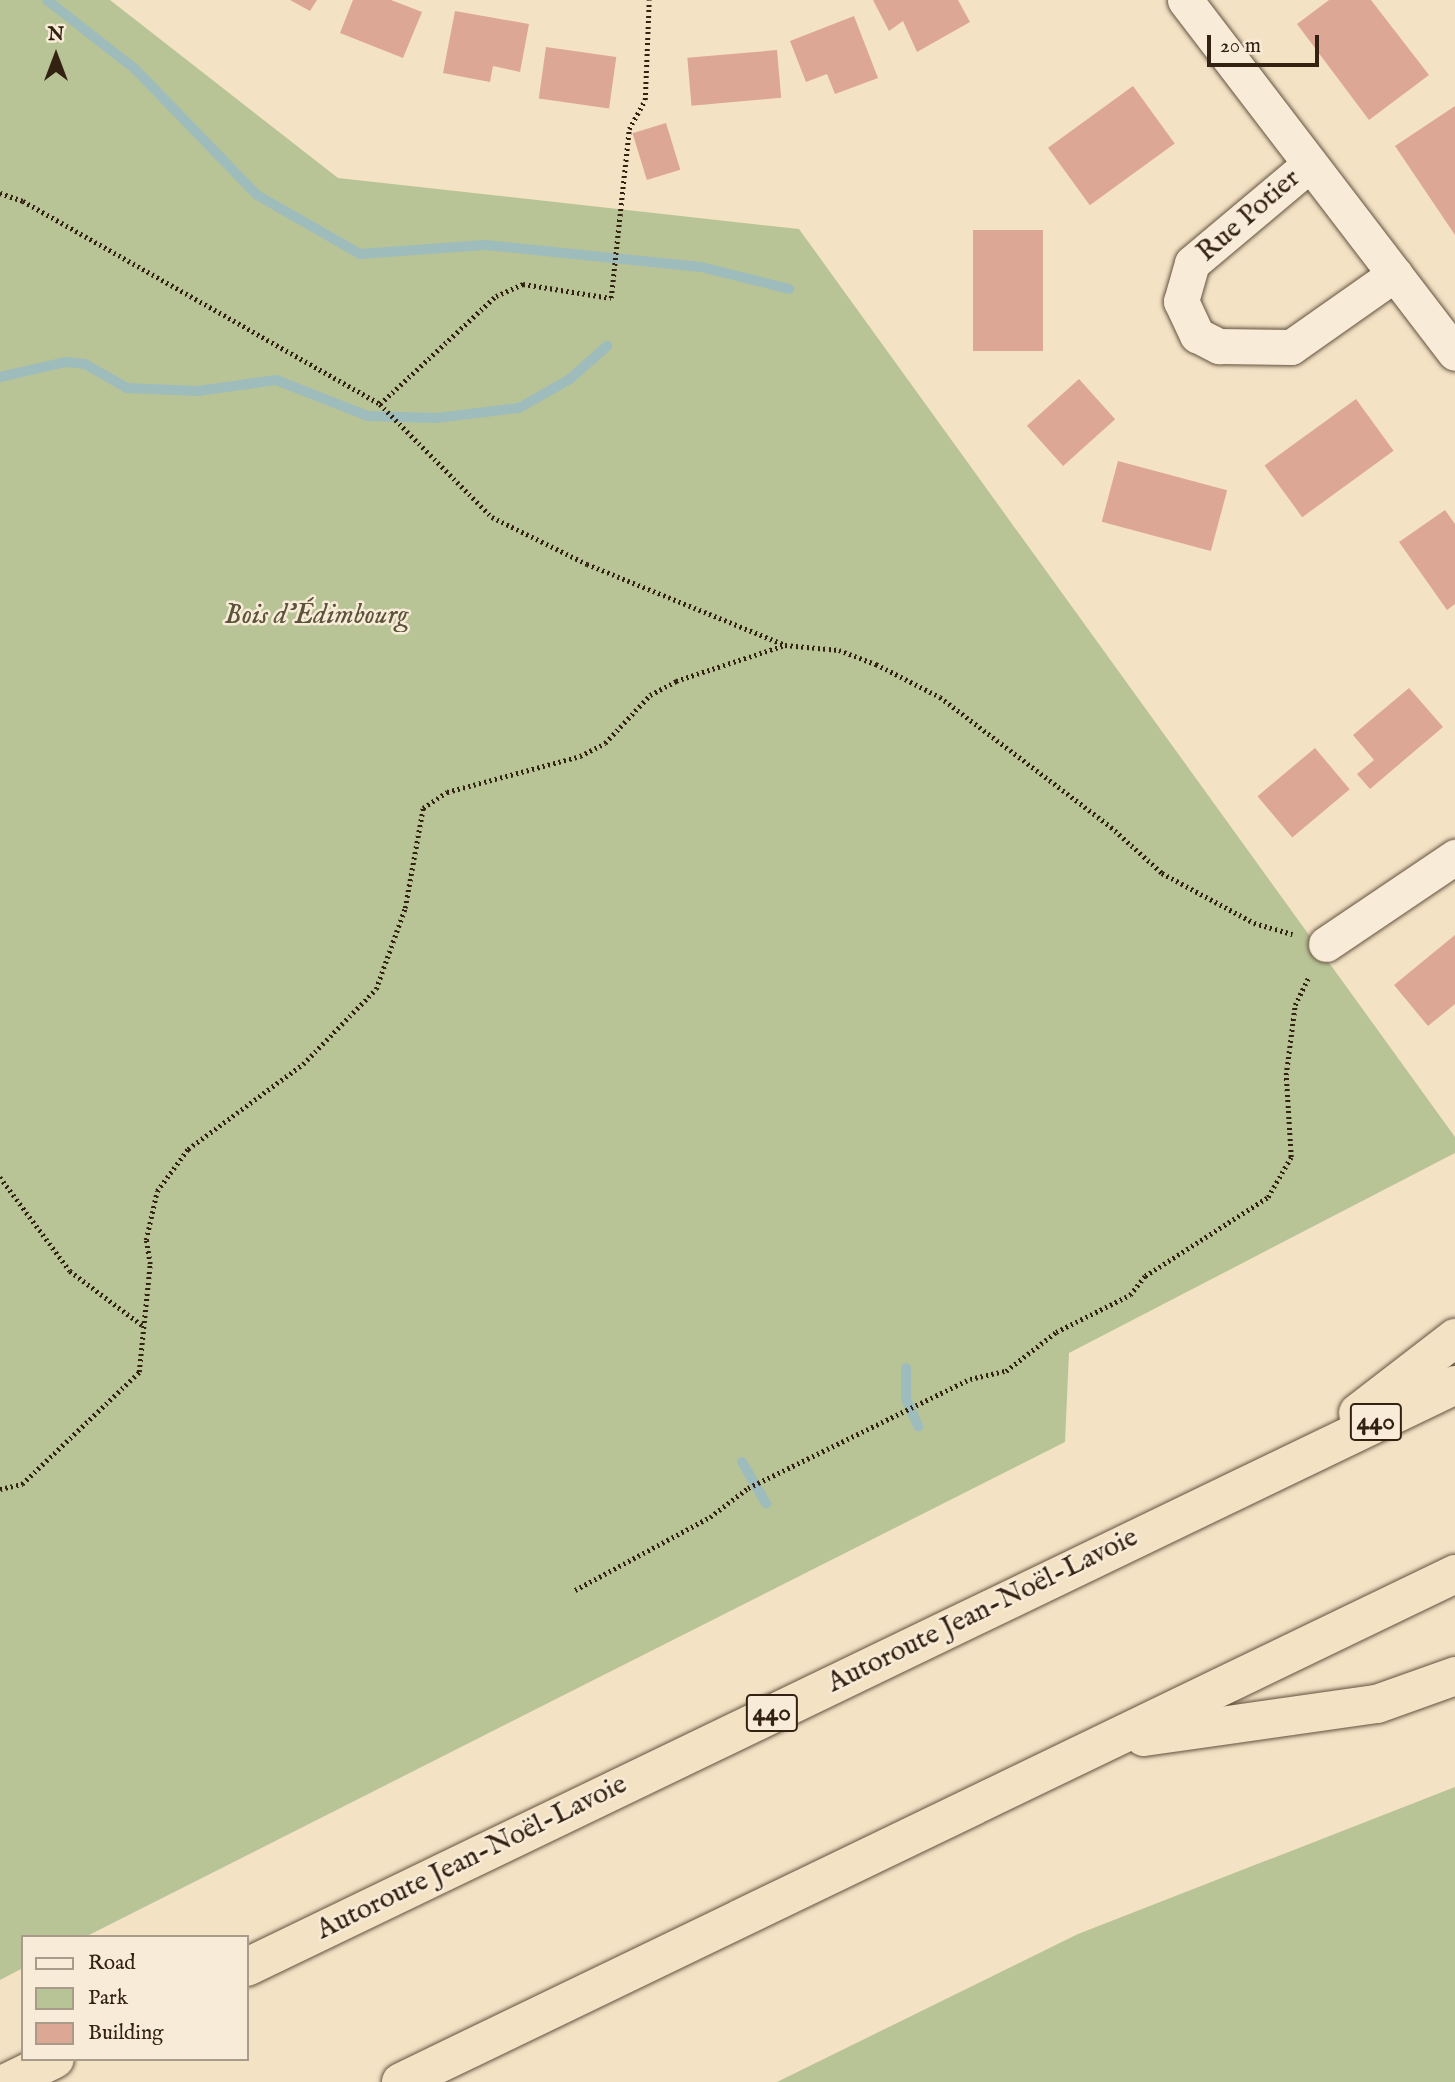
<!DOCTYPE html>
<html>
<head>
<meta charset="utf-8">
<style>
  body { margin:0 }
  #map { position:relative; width:1455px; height:2082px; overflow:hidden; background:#f4e2c5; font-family:"IM FELL English",serif }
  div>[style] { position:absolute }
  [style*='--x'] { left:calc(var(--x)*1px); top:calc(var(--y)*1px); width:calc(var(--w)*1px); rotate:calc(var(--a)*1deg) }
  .green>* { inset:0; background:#b9c496 }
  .stream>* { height:10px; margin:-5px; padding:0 5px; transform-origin:5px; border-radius:5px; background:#9ebcbc }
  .building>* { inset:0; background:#dda795; transform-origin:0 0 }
  .path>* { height:4.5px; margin-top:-2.25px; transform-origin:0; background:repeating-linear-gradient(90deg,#332212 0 2px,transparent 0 5.5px) }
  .roads { filter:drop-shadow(0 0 2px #63523f) drop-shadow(0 0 2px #63523f) }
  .minor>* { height:35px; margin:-17.5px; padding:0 17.5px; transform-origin:17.5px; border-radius:17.5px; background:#f8ecd9 }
  .motorway>* { height:38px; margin:-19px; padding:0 19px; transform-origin:19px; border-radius:19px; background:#f4e2c5 }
  span { translate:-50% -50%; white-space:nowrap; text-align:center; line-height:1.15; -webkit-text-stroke:5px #f8ecd9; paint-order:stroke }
  .shield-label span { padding:2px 5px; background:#f8ecd9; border:2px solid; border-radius:5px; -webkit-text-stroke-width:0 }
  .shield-label { font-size:26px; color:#332212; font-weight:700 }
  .street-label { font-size:28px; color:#332212 }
  .park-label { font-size:28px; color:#5b533a; font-style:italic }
  .legend { position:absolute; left:21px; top:1935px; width:228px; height:126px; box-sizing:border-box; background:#f8ecd9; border:2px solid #a99b89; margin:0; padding:9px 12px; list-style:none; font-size:21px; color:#332212 }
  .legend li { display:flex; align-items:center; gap:14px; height:35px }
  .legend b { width:35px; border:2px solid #a99b89 }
  .north { position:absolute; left:21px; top:21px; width:70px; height:70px; -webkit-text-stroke:5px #f8ecd9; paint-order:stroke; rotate:0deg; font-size:19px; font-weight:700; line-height:28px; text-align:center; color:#332212 }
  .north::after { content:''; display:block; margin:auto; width:24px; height:32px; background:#332212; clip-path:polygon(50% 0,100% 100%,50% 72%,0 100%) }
  .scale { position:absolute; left:1207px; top:35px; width:112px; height:32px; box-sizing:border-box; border:4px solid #332212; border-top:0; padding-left:9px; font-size:21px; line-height:24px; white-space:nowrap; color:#332212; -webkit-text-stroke:5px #f8ecd9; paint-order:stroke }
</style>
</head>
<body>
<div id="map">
  <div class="green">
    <i style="clip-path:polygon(0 0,110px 0,338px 178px,799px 229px,1455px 1137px,1455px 1153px,1069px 1353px,1065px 1442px,85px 1937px,23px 1937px,23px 1968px,0 1980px)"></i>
    <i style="clip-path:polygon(1455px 1787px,1455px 2082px,777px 2082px,1078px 1934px)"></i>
  </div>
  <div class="stream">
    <i style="--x:47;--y:0;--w:112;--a:38.1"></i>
    <i style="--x:135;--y:69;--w:175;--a:45.9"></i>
    <i style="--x:257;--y:195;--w:119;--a:29.8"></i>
    <i style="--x:360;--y:254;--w:125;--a:-4.1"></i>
    <i style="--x:485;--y:245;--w:217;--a:5.8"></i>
    <i style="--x:701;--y:267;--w:91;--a:14"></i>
    <i style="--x:0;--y:377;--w:68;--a:-12.8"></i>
    <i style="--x:66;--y:362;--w:19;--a:6"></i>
    <i style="--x:85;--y:364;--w:48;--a:29.7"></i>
    <i style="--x:127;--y:388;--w:71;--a:2.4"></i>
    <i style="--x:198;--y:391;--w:79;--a:-8"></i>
    <i style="--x:276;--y:380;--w:99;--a:21.4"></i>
    <i style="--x:368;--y:416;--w:68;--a:1.7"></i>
    <i style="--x:436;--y:418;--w:84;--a:-6.9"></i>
    <i style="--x:519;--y:408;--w:59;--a:-29.6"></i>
    <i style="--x:570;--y:379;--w:50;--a:-41.7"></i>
    <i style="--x:906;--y:1368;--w:31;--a:90"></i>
    <i style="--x:906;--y:1399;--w:30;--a:66"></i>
    <i style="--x:742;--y:1462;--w:48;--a:59.7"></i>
  </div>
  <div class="building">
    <i style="clip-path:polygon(290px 0,317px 0,310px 11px)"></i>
    <i style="clip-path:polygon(353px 0,391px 0,422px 12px,403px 58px,340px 33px)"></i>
    <i style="clip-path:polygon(873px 0,958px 0,970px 22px,917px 52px,903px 21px,889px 31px)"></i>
    <i style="clip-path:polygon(1329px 0,1371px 0,1429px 75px,1369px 120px,1297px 24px)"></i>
    <i style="clip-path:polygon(455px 11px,529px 24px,520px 72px,493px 66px,490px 82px,443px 73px)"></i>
    <i style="clip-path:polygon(854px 16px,878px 78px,835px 94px,827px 74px,806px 82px,790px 41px)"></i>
    <i style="left:546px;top:47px;width:71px;height:52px;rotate:8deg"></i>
    <i style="left:777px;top:50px;width:48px;height:90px;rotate:85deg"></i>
    <i style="left:1133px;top:86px;width:71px;height:105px;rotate:54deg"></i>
    <i style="clip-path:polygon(1455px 106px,1455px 235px,1395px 146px)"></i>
    <i style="left:666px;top:123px;width:49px;height:35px;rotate:73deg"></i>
    <i style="left:973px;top:230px;width:70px;height:121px"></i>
    <i style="left:1079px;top:379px;width:54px;height:70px;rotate:48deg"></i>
    <i style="left:1356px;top:399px;width:64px;height:113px;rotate:54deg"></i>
    <i style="left:1118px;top:461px;width:113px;height:63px;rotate:15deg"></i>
    <i style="clip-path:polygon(1445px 510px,1455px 524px,1455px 604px,1447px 610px,1399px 542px)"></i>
    <i style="clip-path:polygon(1409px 688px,1443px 727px,1370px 789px,1357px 774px,1374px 760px,1353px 735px)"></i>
    <i style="left:1315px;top:748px;width:54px;height:75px;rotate:50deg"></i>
    <i style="clip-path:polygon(1455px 935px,1455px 1004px,1428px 1026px,1394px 985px)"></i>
  </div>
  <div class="path">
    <i style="--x:0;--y:193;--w:24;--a:19"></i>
    <i style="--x:23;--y:201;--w:411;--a:29.6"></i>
    <i style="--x:380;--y:404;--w:159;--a:45.3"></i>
    <i style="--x:492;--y:517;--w:106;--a:26.3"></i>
    <i style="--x:587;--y:564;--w:212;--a:22.2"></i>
    <i style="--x:380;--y:404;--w:158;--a:-43"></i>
    <i style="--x:496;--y:296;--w:30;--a:-24"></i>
    <i style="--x:523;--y:284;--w:89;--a:9"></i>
    <i style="--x:611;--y:298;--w:170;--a:-83.9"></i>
    <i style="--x:629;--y:129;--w:33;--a:-61"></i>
    <i style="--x:645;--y:100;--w:100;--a:-87.7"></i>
    <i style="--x:0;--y:1177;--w:117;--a:53.3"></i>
    <i style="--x:70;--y:1271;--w:90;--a:36.9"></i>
    <i style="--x:0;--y:1489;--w:23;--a:-13"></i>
    <i style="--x:22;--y:1484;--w:162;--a:-43.7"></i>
    <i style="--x:139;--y:1372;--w:109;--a:-84.2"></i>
    <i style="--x:150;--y:1264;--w:24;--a:-99"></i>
    <i style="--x:146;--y:1240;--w:50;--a:-77.3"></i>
    <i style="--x:157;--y:1191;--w:52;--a:-53.6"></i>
    <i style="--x:188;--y:1149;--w:143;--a:-36.5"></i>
    <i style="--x:303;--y:1064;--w:105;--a:-45.8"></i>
    <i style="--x:376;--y:989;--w:86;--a:-70.3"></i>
    <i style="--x:405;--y:908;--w:102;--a:-79.8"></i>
    <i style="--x:423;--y:808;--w:29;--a:-34"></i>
    <i style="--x:447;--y:792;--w:138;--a:-15.1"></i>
    <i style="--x:580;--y:756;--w:28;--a:-27"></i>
    <i style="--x:605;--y:743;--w:66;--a:-46.8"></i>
    <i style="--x:650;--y:695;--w:30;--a:-28"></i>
    <i style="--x:676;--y:681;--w:115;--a:-18.3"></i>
    <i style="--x:785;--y:645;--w:54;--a:5.3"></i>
    <i style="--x:839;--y:650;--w:40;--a:21"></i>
    <i style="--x:876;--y:664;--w:72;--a:27.3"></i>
    <i style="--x:940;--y:697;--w:215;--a:37.2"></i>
    <i style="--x:1111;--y:827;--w:69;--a:42"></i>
    <i style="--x:1162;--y:873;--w:105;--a:28.5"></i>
    <i style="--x:1254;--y:923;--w:40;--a:16"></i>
    <i style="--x:575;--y:1590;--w:153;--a:-28.4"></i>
    <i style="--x:710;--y:1517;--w:48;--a:-37.3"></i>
    <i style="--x:748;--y:1488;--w:247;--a:-26.2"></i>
    <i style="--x:970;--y:1379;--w:37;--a:-13"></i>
    <i style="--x:1006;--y:1371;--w:63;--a:-38"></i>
    <i style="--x:1056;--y:1332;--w:83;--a:-26.6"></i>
    <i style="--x:1130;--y:1295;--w:24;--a:-52"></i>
    <i style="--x:1145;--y:1276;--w:146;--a:-32.7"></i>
    <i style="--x:1268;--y:1197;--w:46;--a:-60.1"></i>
    <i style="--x:1291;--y:1157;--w:82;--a:-93.5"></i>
    <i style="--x:1286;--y:1075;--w:71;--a:-82.7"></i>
    <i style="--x:1295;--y:1005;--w:32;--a:-64"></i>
  </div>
  <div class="roads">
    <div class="minor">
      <i style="--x:1185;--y:0;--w:444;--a:52.6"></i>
      <i style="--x:1310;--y:164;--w:154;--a:140"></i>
      <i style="--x:1192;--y:263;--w:40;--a:106"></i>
      <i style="--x:1181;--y:301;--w:38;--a:65"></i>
      <i style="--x:1197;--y:335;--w:25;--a:27"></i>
      <i style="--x:1219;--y:346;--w:72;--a:0.8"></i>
      <i style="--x:1291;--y:347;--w:127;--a:-35.1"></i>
      <i style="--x:1326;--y:944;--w:156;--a:-34"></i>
    </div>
    <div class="motorway">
      <i style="--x:1358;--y:1413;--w:123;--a:-37.7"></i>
      <i style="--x:1144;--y:1737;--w:235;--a:-8.1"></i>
      <i style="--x:1377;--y:1704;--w:83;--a:-19.7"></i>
      <i style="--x:247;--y:1967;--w:1341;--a:-25.72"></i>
      <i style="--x:8;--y:2082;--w:52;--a:-26.1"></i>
      <i style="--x:401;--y:2082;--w:1170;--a:-25.73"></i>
    </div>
  </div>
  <div class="shield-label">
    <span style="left:1376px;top:1422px">440</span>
    <span style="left:772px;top:1713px">440</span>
  </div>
  <div class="street-label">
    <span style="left:1249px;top:216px;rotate:-41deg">Rue Potier</span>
    <span style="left:983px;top:1611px;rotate:-26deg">Autoroute Jean-Noël-Lavoie</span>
    <span style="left:472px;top:1858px;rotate:-26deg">Autoroute Jean-Noël-Lavoie</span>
  </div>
  <div class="park-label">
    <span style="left:316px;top:616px">Bois d'Édimbourg</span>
  </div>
  <ul class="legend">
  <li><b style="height:9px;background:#f8ecd9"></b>Road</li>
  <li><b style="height:19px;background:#b9c496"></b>Park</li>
  <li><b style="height:19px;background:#dda795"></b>Building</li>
  </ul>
  <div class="north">N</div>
  <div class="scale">20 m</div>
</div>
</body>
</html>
